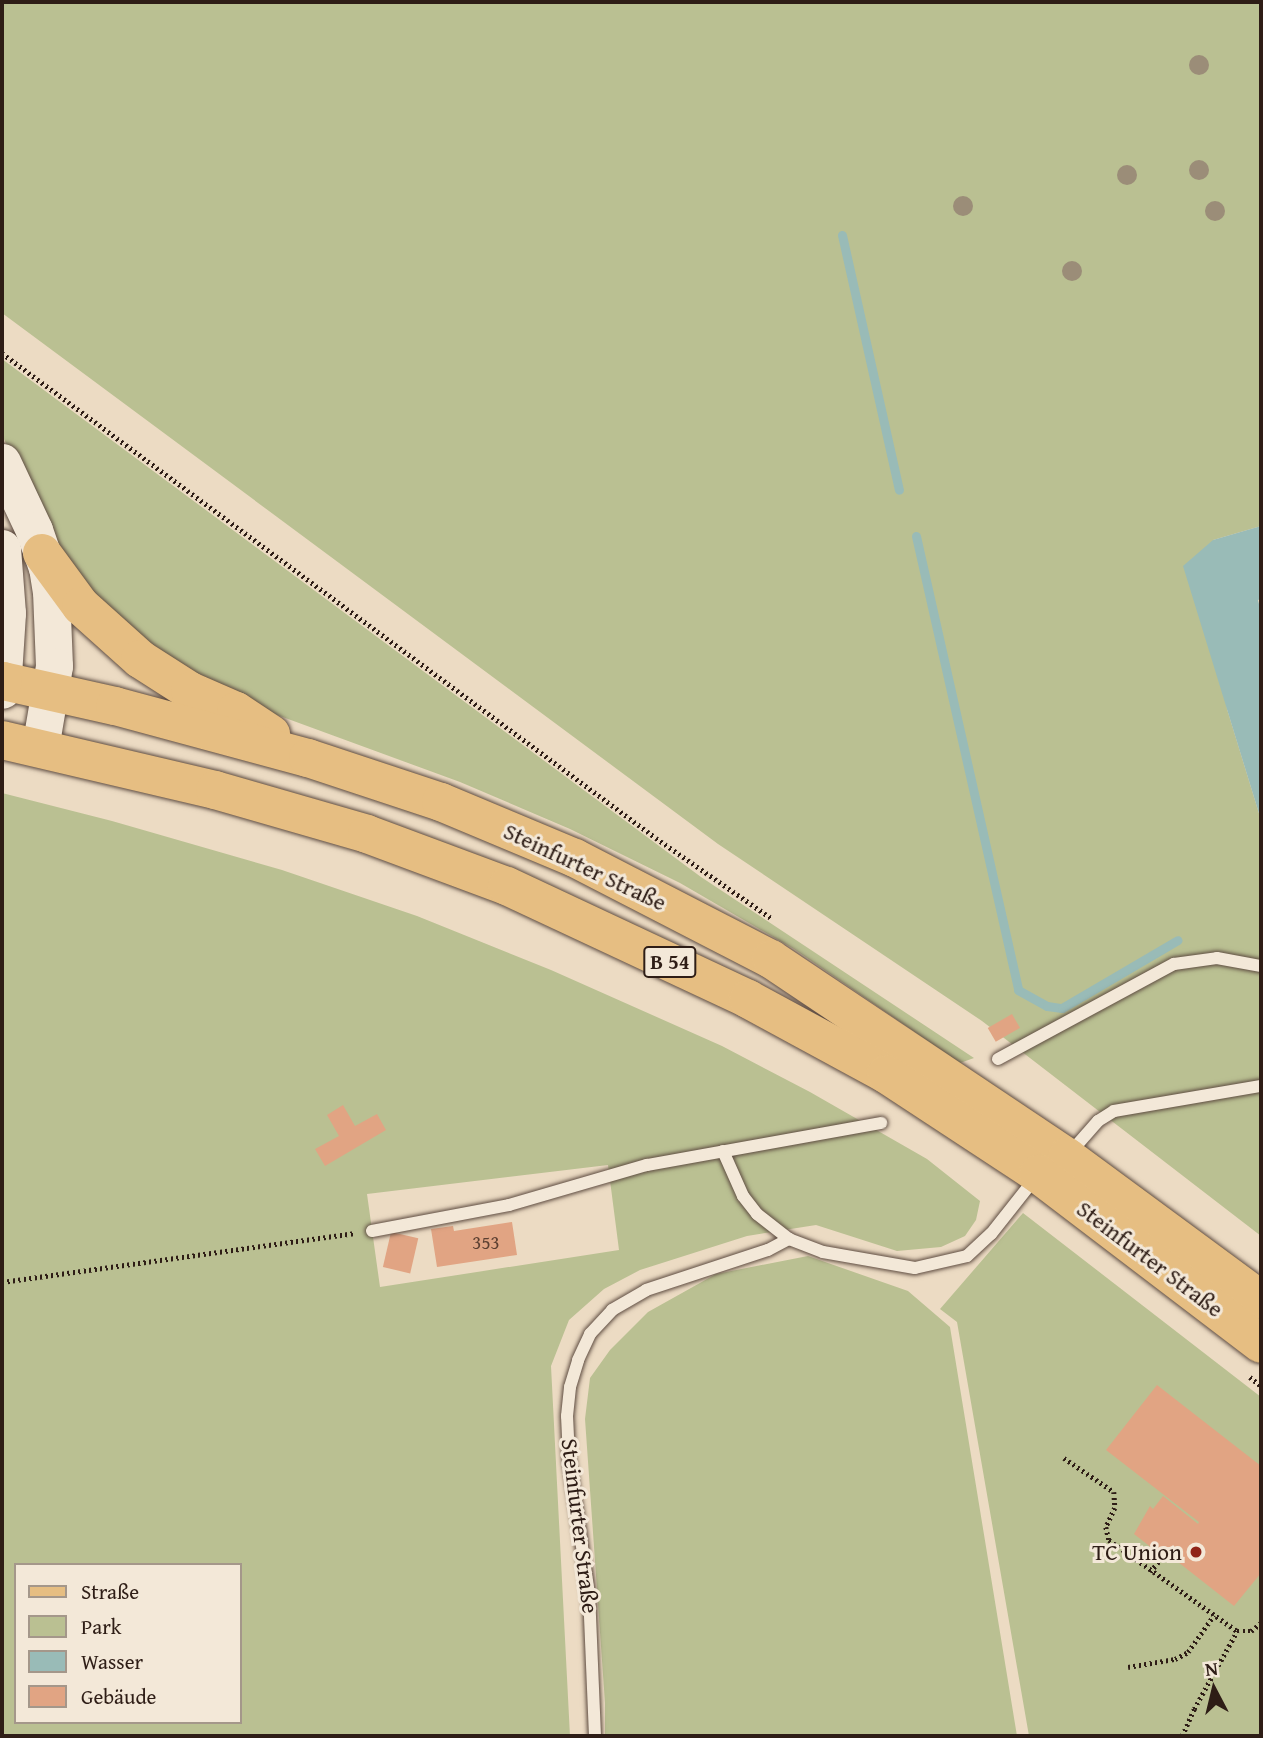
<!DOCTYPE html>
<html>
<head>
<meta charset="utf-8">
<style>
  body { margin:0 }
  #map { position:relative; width:1263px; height:1738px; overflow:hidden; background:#ecdbc3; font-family:"Gentium Book Plus",serif }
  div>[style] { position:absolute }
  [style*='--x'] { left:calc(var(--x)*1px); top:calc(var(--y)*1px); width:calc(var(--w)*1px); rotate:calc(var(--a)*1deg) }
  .green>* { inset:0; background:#bac092 }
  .water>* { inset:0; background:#99bbb7 }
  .stream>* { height:9px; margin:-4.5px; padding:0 4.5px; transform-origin:4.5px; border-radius:4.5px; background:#99bbb7 }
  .building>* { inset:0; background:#e1a483; transform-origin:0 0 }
  .path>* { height:4.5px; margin-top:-2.25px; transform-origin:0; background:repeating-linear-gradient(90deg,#2e1d16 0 2px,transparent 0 5.5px) }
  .roads { filter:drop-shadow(0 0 2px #5e4c41) drop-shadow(0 0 2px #5e4c41) }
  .service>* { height:12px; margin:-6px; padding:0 6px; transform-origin:6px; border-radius:6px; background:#f3e8d8 }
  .secondary>* { height:37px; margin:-18.5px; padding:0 18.5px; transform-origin:18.5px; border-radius:18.5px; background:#f3e8d8 }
  .primary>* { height:38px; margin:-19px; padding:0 19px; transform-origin:19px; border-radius:19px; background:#e6be82 }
  .trunk>* { height:38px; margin:-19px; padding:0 19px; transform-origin:19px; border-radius:19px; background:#e6be82 }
  .trees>* { width:20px; height:20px; margin:-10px; border-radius:50%; background:#9b8d78 }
  .dots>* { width:19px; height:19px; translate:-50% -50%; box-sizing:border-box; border:4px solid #f3e8d8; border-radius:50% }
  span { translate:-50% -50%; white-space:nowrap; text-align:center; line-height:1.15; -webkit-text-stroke:6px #f3e8d8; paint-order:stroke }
  .number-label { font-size:19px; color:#5b3f31 }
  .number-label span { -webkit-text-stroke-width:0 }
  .shield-label span { padding:2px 5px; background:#f3e8d8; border:2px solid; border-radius:5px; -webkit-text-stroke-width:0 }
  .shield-label { font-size:21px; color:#2e1d16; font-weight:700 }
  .street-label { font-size:23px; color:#2e1d16 }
  .poi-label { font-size:23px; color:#2e1d16 }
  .right { translate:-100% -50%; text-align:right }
  .frame { position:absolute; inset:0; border:4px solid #2e1d16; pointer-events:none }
  .legend { position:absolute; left:14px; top:1563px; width:228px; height:161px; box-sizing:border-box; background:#f3e8d8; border:2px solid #a4978a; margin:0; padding:9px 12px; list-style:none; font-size:21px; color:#2e1d16 }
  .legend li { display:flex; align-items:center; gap:14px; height:35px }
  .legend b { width:35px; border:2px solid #a4978a }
  .north { position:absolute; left:1179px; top:1654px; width:70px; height:70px; -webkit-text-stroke:5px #f3e8d8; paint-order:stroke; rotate:353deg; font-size:19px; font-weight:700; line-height:28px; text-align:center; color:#2e1d16 }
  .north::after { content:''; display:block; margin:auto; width:24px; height:32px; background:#2e1d16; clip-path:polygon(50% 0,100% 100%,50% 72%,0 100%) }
</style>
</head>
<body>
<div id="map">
  <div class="green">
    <i style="clip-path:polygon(2px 2px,1261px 2px,1261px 526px,1213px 540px,1227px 709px,1261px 820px,1261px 1236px,982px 1021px,718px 844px,2px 313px)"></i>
    <i style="clip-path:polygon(2px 359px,701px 877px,974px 1058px,960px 1063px,794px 949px,680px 883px,570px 829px,460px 782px,236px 700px,111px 618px,47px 528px,2px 435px)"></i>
    <i style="clip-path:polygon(evenodd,2px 793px,112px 821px,282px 870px,417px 916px,551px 970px,722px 1046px,810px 1092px,927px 1159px,980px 1201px,976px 1220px,965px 1236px,941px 1247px,897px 1251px,816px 1225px,747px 1236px,640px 1270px,604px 1289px,569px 1320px,551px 1366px,570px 1736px,2px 1736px,2px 793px,608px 1165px,619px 1250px,380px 1287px,367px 1194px,608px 1165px,2px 793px,16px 1565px,240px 1565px,240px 1722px,16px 1722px,16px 1565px)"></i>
    <i style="clip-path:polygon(1023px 1213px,1261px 1397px,1261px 1736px,1029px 1736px,957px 1322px,940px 1309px)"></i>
    <i style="clip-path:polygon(808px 1256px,908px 1291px,950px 1327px,1017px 1736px,605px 1736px,605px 1703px,585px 1419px,590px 1378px,610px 1350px,648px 1312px,716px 1274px)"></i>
  </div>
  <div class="water">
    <i style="clip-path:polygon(1261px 526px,1261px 599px,1258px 600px,1261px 612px,1261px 820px,1183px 566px,1213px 540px)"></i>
  </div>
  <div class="stream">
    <i style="--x:842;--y:235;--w:261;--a:77.4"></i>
    <i style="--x:916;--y:536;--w:465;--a:77.3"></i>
    <i style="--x:1018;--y:990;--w:33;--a:29"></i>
    <i style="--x:1047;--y:1006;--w:15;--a:8"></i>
    <i style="--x:1062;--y:1008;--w:134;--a:-30.4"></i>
  </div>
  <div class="building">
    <i style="left:1012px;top:1014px;width:16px;height:28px;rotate:60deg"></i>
    <i style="clip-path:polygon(343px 1105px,355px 1126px,377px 1114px,386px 1130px,325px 1166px,315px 1149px,339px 1136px,327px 1115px)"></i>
    <i style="clip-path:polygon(512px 1222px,517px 1255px,437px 1267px,431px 1229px,453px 1226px,454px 1231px)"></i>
    <i style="left:391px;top:1232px;width:28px;height:36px;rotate:13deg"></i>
    <i style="clip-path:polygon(1157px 1385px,1261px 1466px,1261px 1573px,1234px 1606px,1178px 1562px,1181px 1558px,1176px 1554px,1166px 1559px,1134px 1534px,1150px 1506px,1153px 1509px,1163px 1496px,1198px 1524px,1199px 1522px,1106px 1450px)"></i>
  </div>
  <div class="path">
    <i style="--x:2;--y:353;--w:814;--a:36.56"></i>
    <i style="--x:656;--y:838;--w:140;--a:34.8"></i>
    <i style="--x:2;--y:1282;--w:355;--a:-7.9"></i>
    <i style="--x:1250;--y:1377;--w:14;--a:39"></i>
    <i style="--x:1064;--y:1458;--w:60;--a:34.2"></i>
    <i style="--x:1114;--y:1492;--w:16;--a:86"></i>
    <i style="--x:1115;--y:1508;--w:21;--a:115"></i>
    <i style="--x:1106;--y:1527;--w:13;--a:77"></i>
    <i style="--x:1109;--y:1540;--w:157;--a:35.4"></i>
    <i style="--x:1237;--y:1631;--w:14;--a:0"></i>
    <i style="--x:1251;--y:1631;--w:13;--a:-39"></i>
    <i style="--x:1150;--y:1572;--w:21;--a:-51"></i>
    <i style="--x:1128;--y:1667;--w:48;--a:-9.7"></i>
    <i style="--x:1175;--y:1659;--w:15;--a:-28"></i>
    <i style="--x:1188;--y:1652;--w:45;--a:-54.9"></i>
    <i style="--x:1182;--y:1736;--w:30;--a:-66"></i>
    <i style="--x:1194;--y:1709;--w:89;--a:-61.1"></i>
  </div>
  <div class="roads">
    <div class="service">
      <i style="--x:998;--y:1059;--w:200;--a:-28.4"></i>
      <i style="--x:1174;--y:964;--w:43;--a:-7.9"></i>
      <i style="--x:1217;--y:958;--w:45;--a:10.3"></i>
      <i style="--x:723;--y:1151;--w:49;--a:66"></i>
      <i style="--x:743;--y:1196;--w:23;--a:52"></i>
      <i style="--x:757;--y:1214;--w:41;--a:38"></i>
      <i style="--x:789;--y:1239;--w:36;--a:21"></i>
      <i style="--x:823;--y:1252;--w:93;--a:9.9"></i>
      <i style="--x:915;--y:1268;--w:53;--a:-13"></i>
      <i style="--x:967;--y:1256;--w:33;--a:-43"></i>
      <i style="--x:991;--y:1234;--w:73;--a:-51.7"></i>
      <i style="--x:1069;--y:1154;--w:44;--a:-48.7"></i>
      <i style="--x:1098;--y:1121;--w:19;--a:-32"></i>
      <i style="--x:1114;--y:1111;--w:149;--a:-9.7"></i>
      <i style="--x:372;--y:1231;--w:139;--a:-10.7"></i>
      <i style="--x:509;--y:1205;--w:144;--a:-16.2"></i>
      <i style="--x:647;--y:1165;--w:238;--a:-10.2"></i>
      <i style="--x:595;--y:1736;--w:142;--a:-92.4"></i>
      <i style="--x:589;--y:1594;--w:137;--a:-98.4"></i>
      <i style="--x:569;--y:1458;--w:42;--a:-92.7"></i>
      <i style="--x:567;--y:1416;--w:29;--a:-84"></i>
      <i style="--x:570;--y:1387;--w:28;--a:-73"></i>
      <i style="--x:578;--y:1360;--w:29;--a:-65"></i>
      <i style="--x:590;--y:1334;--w:33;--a:-47"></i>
      <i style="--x:612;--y:1310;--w:39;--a:-30"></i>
      <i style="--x:646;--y:1290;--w:128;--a:-18.2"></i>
      <i style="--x:768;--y:1250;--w:24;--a:-28"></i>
    </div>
    <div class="secondary">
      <i style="--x:2;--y:462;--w:75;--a:64.8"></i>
      <i style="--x:34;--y:530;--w:39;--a:71"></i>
      <i style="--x:47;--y:567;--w:24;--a:81"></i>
      <i style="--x:51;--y:591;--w:75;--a:87.7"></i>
      <i style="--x:54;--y:666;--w:83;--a:99.7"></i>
      <i style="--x:2;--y:548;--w:65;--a:85.6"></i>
      <i style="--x:7;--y:613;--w:77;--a:93.7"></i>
    </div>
    <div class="primary">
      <i style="--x:42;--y:553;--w:66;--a:53.7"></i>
      <i style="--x:81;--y:606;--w:79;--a:41.9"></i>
      <i style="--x:140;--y:659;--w:59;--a:32.6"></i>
      <i style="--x:190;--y:691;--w:50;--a:23.5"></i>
      <i style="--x:236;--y:711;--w:42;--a:33.3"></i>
      <i style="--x:3;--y:681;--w:115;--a:12.6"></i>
      <i style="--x:115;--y:706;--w:200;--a:15.1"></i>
      <i style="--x:308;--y:758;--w:140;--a:18.3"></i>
      <i style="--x:441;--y:802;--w:145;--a:22.7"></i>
      <i style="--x:575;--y:858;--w:220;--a:27.3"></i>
      <i style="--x:771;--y:959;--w:356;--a:33.8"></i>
      <i style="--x:1067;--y:1157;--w:241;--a:36.4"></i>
      <i style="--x:2;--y:740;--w:219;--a:13.2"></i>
      <i style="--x:215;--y:790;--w:158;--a:16.1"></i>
      <i style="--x:367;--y:834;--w:149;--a:20.4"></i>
      <i style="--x:507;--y:886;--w:266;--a:25.1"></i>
      <i style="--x:748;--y:999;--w:157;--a:28.5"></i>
      <i style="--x:886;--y:1074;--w:182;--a:33.3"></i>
      <i style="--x:1038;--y:1174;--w:280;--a:37.3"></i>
    </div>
    <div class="trunk">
      <i style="--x:2;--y:681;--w:1;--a:0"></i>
    </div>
  </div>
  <div class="trees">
    <i style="left:1199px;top:65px"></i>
    <i style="left:1199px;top:170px"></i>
    <i style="left:1127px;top:175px"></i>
    <i style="left:963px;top:206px"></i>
    <i style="left:1215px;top:211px"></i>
    <i style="left:1072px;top:271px"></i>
  </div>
  <div class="dots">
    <i style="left:1196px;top:1552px;background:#8f2418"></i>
  </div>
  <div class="number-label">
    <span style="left:486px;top:1243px">353</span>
  </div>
  <div class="shield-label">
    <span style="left:670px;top:962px">B 54</span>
  </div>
  <div class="street-label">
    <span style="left:585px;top:867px;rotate:25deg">Steinfurter Straße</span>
    <span style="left:1150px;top:1259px;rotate:37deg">Steinfurter Straße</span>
    <span style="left:580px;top:1526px;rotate:83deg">Steinfurter Straße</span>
  </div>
  <div class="poi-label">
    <span class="right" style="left:1182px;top:1552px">TC Union</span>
  </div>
  <div class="frame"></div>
  <ul class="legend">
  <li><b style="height:9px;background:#e6be82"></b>Straße</li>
  <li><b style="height:19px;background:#bac092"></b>Park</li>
  <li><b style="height:19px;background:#99bbb7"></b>Wasser</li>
  <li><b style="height:19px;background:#e1a483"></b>Gebäude</li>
  </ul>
  <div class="north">N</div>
</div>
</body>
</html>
